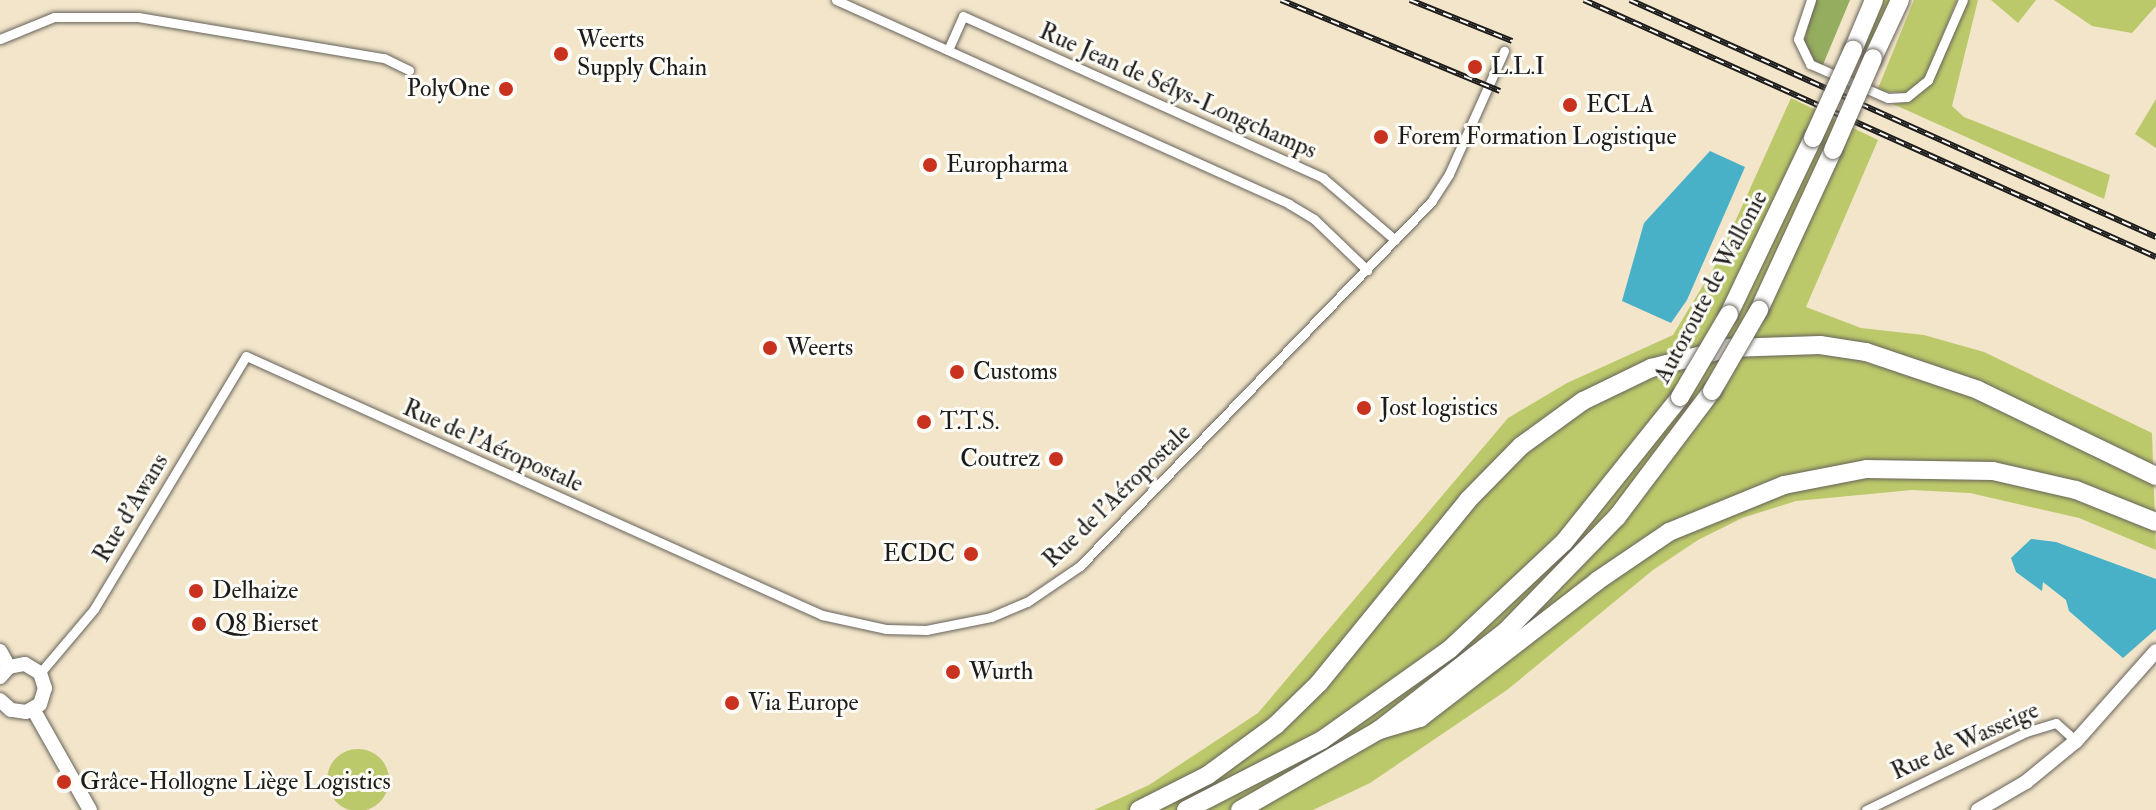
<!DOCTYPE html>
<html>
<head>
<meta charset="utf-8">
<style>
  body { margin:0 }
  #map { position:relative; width:2156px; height:810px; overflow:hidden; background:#f2e5ca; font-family:"IM FELL Double Pica",serif }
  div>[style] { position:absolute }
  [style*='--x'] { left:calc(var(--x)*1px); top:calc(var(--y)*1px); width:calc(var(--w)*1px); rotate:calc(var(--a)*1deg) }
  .green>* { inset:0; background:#bcc96b }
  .round { border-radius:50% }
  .forest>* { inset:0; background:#95ad5f }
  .water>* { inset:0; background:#48b0c7 }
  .roads { filter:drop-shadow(0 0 2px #676259) drop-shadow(0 0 2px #676259) }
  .street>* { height:9px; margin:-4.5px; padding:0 4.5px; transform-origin:4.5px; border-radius:4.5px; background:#fff }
  .secondary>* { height:14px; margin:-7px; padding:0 7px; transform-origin:7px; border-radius:7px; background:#fff }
  .highway>* { height:18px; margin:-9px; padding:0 9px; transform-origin:9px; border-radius:9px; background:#fff }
  .rail>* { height:6px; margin-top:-3px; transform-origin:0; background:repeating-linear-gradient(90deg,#fdfcf7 0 9px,#1c1c1c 0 18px); box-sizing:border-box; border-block:2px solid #1c1c1c }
  .bridges { filter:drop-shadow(0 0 2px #676259) drop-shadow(0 0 2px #676259) }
  .highway-bridge>* { height:18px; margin:-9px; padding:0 9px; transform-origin:9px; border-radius:9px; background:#fff }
  .dots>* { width:22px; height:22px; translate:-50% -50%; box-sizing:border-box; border:4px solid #fdfcf7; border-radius:50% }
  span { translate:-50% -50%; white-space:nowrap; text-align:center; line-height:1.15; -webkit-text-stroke:6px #fdfcf7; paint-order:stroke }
  .poi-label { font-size:24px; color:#1c1c1c }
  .left { translate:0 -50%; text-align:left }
  .right { translate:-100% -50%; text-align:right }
  .street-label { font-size:24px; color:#1c1c1c }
</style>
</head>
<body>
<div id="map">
  <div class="green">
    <i style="clip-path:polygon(1881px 0,1891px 0,1867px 53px,1860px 50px)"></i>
    <i style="clip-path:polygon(1914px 0,1957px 0,1925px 79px,1906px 93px,1877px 91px)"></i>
    <i style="clip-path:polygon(1966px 0,1978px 0,1952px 106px,1964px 117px,2110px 175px,2104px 199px,1893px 104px,1907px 102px,1932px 80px)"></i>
    <i style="clip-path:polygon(1991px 0,2036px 0,2018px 23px)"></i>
    <i style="clip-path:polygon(2054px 0,2156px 0,2156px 6px,2132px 33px,2092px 26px)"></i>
    <i style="clip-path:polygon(1791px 98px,1878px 140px,1806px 307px,1861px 328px,1924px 335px,1984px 352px,2152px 433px,2156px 550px,2079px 518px,1970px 493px,1912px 490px,1796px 501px,1742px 518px,1698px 540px,1653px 570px,1507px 690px,1370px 783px,1313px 810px,1094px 810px,1149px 785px,1258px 713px,1508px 418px,1567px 383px,1673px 335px,1716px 264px)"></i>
    <i style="clip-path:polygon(2156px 99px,2156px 148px,2135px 134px)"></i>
    <i class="round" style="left:327px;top:749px;width:62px;height:62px"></i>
  </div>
  <div class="forest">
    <i style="clip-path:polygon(1814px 0,1850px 0,1822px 67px,1810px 58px,1804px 42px)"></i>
  </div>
  <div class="water">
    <i style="clip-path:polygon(1710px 151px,1745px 167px,1687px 300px,1671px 323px,1622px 301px,1644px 223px)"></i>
    <i style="clip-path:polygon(2031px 539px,2056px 542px,2156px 579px,2156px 629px,2123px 658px,2069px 611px,2066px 600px,2043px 582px,2042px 591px,2016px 572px,2011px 558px)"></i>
  </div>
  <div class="roads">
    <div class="street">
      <i style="--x:836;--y:0;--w:497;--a:24.2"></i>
      <i style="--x:1289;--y:204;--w:29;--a:31"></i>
      <i style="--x:1314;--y:219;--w:74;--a:43.9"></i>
      <i style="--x:1811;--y:0;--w:41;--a:108.4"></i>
      <i style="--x:1798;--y:39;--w:28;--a:64"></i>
      <i style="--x:1810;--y:64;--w:85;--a:23.6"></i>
      <i style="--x:1888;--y:98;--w:19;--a:-3"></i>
      <i style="--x:1907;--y:97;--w:27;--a:-39"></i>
      <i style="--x:1928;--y:80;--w:87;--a:-66.4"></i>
      <i style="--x:0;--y:39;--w:58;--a:-22.2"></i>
      <i style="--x:54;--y:17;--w:84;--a:0"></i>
      <i style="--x:138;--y:17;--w:249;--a:9.5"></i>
      <i style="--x:384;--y:58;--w:28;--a:26"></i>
      <i style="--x:948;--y:50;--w:37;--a:-66"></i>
      <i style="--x:963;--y:16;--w:395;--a:24.2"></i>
      <i style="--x:1323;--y:178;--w:95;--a:40.7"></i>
      <i style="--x:40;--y:673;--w:84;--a:-49.8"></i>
      <i style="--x:94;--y:609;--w:295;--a:-59"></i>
      <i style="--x:246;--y:356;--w:632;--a:24.21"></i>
      <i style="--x:822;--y:615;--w:66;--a:12.3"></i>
      <i style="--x:886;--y:629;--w:40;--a:1.4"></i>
      <i style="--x:926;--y:630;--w:66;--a:-11.3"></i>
      <i style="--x:991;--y:617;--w:39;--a:-23"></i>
      <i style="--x:1027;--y:602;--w:64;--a:-34.2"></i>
      <i style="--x:1080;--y:566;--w:506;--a:-46.04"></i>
      <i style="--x:1431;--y:202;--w:33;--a:-57"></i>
      <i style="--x:1449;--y:174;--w:135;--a:-65.9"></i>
      <i style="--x:1866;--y:810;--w:178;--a:-26"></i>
      <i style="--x:2026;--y:732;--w:31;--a:-17"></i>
      <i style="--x:2056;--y:723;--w:27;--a:42"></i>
    </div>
    <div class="secondary">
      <i style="--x:0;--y:651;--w:18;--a:61"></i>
      <i style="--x:0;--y:677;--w:13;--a:-48"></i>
      <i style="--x:9;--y:667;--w:16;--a:-11"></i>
      <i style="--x:25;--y:664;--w:17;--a:31"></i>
      <i style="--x:40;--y:673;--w:16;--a:72"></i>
      <i style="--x:45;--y:688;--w:17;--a:107"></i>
      <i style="--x:40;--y:704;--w:16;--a:150"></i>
      <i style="--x:26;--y:712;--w:15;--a:-172"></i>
      <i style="--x:11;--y:710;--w:15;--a:-138"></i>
      <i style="--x:33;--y:709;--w:116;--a:60.6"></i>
      <i style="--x:1978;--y:810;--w:56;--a:-30.3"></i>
      <i style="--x:2026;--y:782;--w:65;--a:-39.4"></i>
      <i style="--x:2076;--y:741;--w:120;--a:-48.4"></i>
    </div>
    <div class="highway">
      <i style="--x:1853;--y:50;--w:54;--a:-67.2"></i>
      <i style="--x:1873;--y:58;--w:64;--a:-65"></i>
      <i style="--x:1759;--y:310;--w:176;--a:-65.2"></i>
      <i style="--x:1729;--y:314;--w:195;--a:-64.5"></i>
      <i style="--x:1379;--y:730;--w:43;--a:-16.3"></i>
      <i style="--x:1420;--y:718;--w:224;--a:-37.7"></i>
      <i style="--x:1597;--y:581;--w:87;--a:-34.2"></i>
      <i style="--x:1669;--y:532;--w:124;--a:-22.2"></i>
      <i style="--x:1784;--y:485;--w:84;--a:-11"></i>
      <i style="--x:1866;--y:469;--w:127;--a:0.9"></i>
      <i style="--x:1993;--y:471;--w:85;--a:12.9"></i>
      <i style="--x:2076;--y:490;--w:86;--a:21.8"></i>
      <i style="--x:1139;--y:810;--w:77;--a:-26.9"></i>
      <i style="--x:1208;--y:775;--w:84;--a:-36.3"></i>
      <i style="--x:1276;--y:725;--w:60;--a:-44.3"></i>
      <i style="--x:1319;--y:683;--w:236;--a:-50.8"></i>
      <i style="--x:1468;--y:500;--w:76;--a:-45.5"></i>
      <i style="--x:1521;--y:446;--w:77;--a:-36"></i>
      <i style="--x:1583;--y:401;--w:76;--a:-25.9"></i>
      <i style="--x:1651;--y:368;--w:81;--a:-14.4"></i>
      <i style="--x:1729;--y:348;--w:91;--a:-1.9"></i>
      <i style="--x:1820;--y:345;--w:47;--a:8.7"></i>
      <i style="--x:1866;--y:352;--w:118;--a:18.7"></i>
      <i style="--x:1978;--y:390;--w:198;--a:25.8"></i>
      <i style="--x:1186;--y:810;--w:153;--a:-27.2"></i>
      <i style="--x:1322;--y:740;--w:157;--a:-35.4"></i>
      <i style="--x:1450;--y:649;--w:156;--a:-43.2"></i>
      <i style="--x:1564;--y:542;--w:186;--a:-51.3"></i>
      <i style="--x:1240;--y:810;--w:160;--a:-29.9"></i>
      <i style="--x:1379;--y:730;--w:160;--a:-37.9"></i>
      <i style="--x:1505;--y:632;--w:161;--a:-45.8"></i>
      <i style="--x:1617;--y:517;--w:158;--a:-53"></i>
    </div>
  </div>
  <div class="rail">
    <i style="--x:1281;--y:0;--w:237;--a:22.6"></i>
    <i style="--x:1410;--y:0;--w:110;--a:21.9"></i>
    <i style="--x:1584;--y:0;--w:627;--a:24.19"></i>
    <i style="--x:1630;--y:0;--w:577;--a:24.25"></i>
  </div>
  <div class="bridges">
    <div class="highway-bridge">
      <i style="--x:1813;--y:138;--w:97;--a:-65.6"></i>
      <i style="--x:1833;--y:150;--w:100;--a:-66.5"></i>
      <i style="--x:1712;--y:391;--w:94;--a:-59.9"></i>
      <i style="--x:1680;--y:397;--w:96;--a:-59.4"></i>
    </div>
  </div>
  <div class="dots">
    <i style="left:561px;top:54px;background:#c8321e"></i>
    <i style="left:1475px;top:67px;background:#c8321e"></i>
    <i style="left:506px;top:89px;background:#c8321e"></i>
    <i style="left:1570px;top:105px;background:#c8321e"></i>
    <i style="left:1381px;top:137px;background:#c8321e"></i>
    <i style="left:930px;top:165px;background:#c8321e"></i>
    <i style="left:770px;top:348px;background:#c8321e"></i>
    <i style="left:957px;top:372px;background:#c8321e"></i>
    <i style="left:1364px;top:408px;background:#c8321e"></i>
    <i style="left:924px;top:422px;background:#c8321e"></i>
    <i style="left:1056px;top:459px;background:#c8321e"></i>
    <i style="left:971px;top:554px;background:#c8321e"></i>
    <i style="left:196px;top:591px;background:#c8321e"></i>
    <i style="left:199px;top:624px;background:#c8321e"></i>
    <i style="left:953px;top:672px;background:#c8321e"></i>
    <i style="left:732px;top:703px;background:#c8321e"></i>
    <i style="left:64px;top:782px;background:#c8321e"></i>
  </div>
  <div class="poi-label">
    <span class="left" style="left:577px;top:54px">Weerts<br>Supply Chain</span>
    <span class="left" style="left:1491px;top:67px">L.L.I</span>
    <span class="right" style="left:490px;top:89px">PolyOne</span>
    <span class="left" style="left:1586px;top:105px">ECLA</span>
    <span class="left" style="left:1397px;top:137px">Forem Formation Logistique</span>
    <span class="left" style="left:946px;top:165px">Europharma</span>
    <span class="left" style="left:786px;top:348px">Weerts</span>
    <span class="left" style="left:973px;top:372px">Customs</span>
    <span class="left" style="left:1380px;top:408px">Jost logistics</span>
    <span class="left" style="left:940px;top:422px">T.T.S.</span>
    <span class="right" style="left:1040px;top:459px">Coutrez</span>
    <span class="right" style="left:955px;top:554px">ECDC</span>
    <span class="left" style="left:212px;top:591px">Delhaize</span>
    <span class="left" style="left:215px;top:624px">Q8 Bierset</span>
    <span class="left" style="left:969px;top:672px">Wurth</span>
    <span class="left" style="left:748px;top:703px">Via Europe</span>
    <span class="left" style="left:80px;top:782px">Grâce-Hollogne Liège Logistics</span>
  </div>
  <div class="street-label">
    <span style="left:1178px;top:91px;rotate:24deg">Rue Jean de Sélys-Longchamps</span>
    <span style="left:1711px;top:287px;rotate:-62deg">Autoroute de Wallonie</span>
    <span style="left:493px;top:446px;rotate:24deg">Rue de l'Aéropostale</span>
    <span style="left:1117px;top:496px;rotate:-44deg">Rue de l'Aéropostale</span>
    <span style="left:131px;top:508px;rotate:-59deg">Rue d'Awans</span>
    <span style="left:1965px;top:741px;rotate:-24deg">Rue de Wasseige</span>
  </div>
</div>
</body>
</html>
